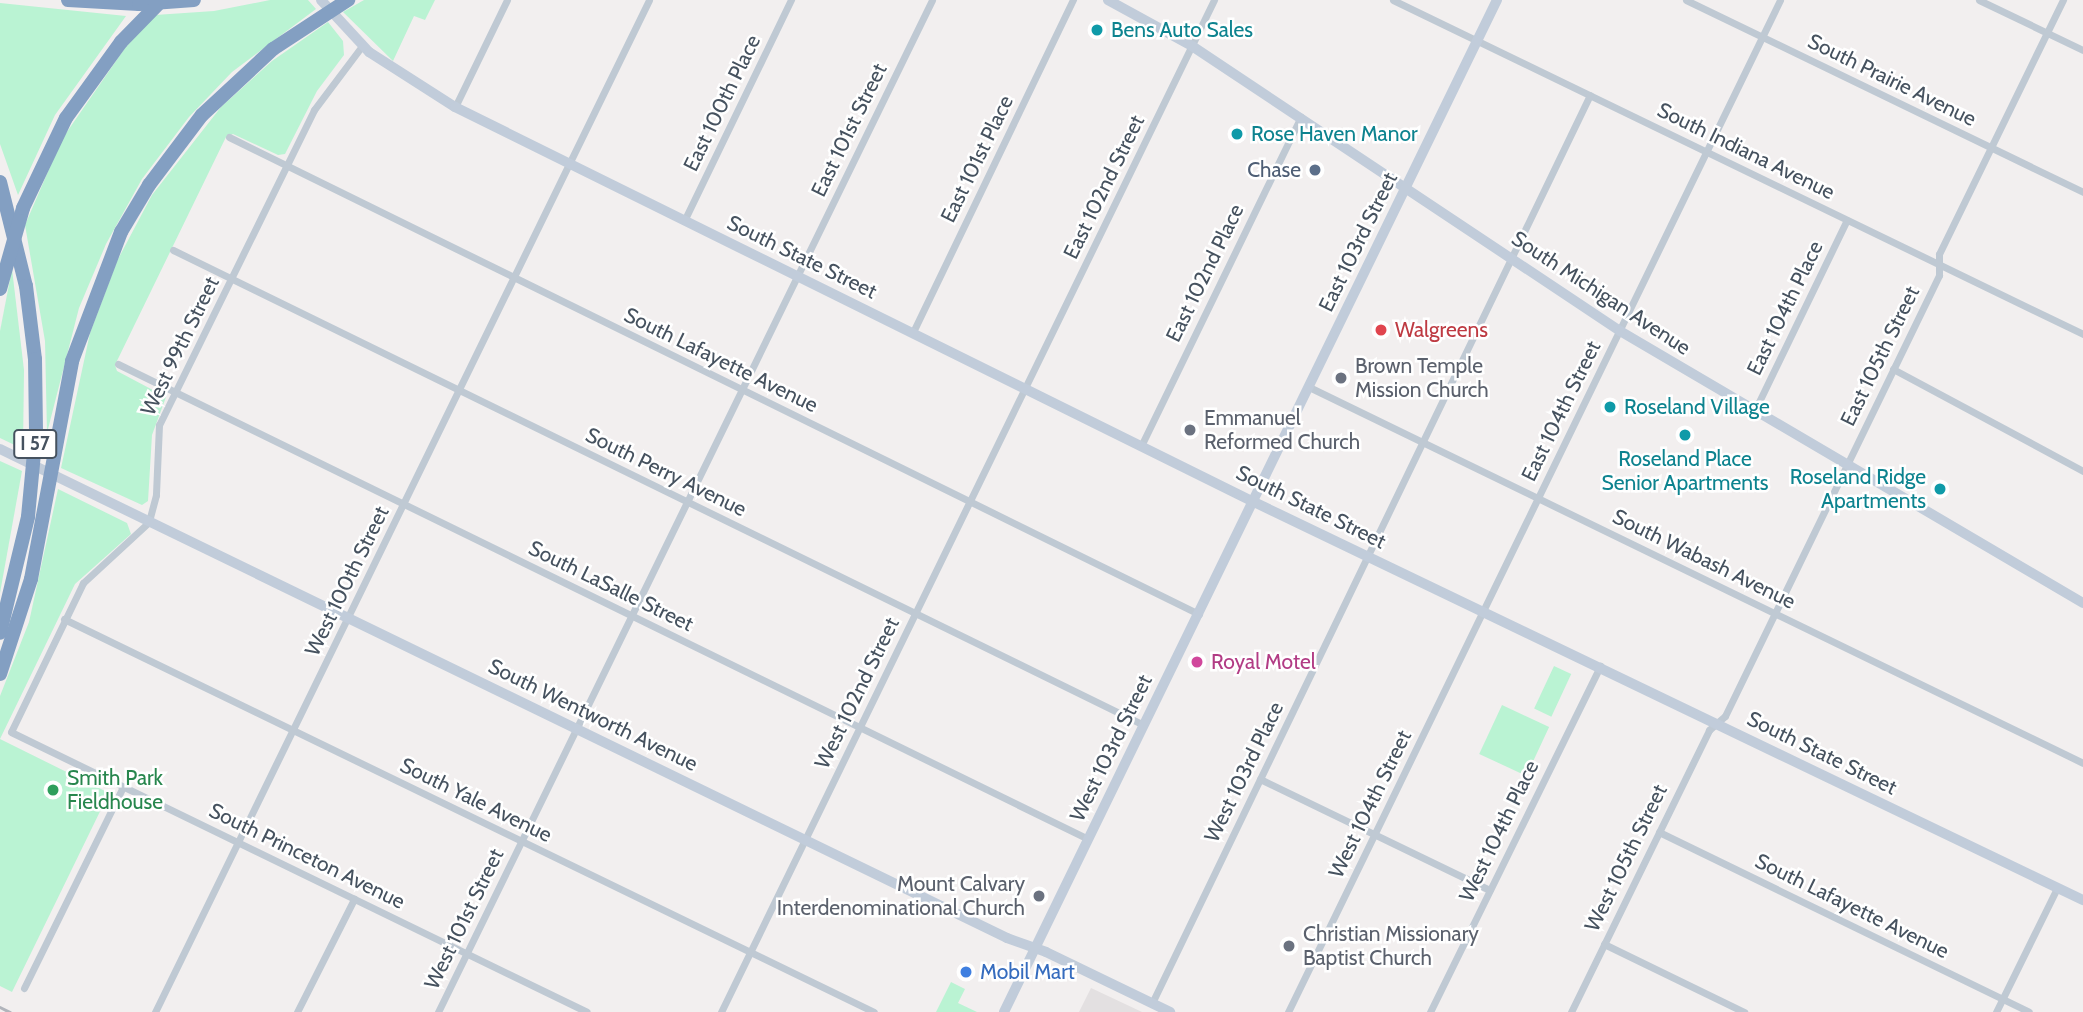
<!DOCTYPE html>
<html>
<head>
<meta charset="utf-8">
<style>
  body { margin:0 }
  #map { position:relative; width:2083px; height:1012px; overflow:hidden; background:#f2efef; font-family:Cabin,sans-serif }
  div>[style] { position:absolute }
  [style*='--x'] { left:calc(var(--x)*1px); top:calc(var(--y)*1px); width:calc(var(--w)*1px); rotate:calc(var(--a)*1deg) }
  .education>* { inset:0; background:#e3e0e1 }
  .green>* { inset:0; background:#baf3d3; transform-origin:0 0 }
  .street>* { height:7px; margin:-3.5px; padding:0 3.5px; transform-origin:3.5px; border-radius:3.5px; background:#bfc9d3 }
  .secondary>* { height:10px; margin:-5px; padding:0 5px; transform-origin:5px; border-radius:5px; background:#c1ccda }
  .highway>* { height:14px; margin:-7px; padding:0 7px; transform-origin:7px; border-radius:7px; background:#839fc2 }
  .rail>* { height:2.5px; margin:-1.25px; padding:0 1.25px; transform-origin:1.25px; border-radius:1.25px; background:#b1b4bb }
  .dots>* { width:19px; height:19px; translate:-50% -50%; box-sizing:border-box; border:4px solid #fff; border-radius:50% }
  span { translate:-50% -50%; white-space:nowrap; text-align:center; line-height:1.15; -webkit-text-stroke:5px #fff; paint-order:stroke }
  .shield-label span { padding:2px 5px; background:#fff; border:2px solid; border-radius:5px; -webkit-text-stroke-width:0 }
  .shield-label { font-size:19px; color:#46525f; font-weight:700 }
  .culture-label { font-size:21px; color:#0d838f }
  .left { translate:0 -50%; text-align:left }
  .right { translate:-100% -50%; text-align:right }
  .street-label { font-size:21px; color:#46525f }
  .service-label { font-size:21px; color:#4e5e75 }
  .health-label { font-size:21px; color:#be3a42 }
  .worship-label { font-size:21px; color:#5b616d }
  .hotel-label { font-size:21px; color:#b23c85 }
  .leisure-label { font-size:21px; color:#27864d }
  .shop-label { font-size:21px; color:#366cbe }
</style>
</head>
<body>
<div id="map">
  <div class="education">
    <i style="clip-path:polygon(1091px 988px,1142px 1012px,1079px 1012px)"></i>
  </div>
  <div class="green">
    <i style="clip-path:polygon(270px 0,308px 0,316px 9px,232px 72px,189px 117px,142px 179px,106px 244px,79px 308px,47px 433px,45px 341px,25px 225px,62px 139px,125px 48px,155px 15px,214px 11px)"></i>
    <i style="clip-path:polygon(364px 0,435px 0,425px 20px,414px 16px,393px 61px,343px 12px)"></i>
    <i style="clip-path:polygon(0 3px,126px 16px,55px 115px,18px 195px,0 144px)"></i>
    <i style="clip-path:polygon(328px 22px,343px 41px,344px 55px,317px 91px,285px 154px,278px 155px,233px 134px,226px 137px,115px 365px,117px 371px,166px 397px,152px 435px,148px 501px,142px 505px,61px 468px,90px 333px,117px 261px,152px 195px,221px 107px,272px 61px)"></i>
    <i style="clip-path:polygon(12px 269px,24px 370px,23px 449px,0 438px,0 331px)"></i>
    <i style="clip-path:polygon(0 461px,22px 471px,0 593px)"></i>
    <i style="clip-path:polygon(58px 489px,127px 523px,131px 534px,75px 584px,0 739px,109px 793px,12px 992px,0 986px,0 696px,29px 622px)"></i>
    <i style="left:1554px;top:666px;width:19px;height:47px;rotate:25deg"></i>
    <i style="left:1502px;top:705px;width:52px;height:54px;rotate:25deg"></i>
    <i style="clip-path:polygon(951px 982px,965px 989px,958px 1003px,977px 1012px,936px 1012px)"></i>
  </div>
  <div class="street">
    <i style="--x:1393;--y:0;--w:767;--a:25.83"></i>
    <i style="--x:1686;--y:0;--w:441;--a:25.8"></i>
    <i style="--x:1979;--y:0;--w:115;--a:25.7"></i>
    <i style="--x:362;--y:46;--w:80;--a:126.9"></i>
    <i style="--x:314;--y:110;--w:351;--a:116.2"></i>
    <i style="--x:159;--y:425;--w:70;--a:92.5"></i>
    <i style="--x:156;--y:495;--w:28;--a:105"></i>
    <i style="--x:149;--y:522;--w:90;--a:137.3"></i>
    <i style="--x:83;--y:583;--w:165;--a:115.8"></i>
    <i style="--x:11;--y:732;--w:640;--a:25.92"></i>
    <i style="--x:455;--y:107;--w:119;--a:-64.1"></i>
    <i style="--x:229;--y:137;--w:1081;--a:26.19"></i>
    <i style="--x:684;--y:221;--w:246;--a:-64.2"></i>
    <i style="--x:173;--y:250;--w:1081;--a:26.07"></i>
    <i style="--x:913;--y:332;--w:369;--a:-64.3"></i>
    <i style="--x:118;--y:364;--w:1080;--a:26.09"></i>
    <i style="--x:1893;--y:369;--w:216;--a:28.2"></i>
    <i style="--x:1309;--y:387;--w:860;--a:25.91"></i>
    <i style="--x:1755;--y:410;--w:211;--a:-64.2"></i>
    <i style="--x:1141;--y:446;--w:366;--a:-64.1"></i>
    <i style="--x:64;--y:619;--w:900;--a:25.88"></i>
    <i style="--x:1260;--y:779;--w:255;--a:25.8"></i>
    <i style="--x:1659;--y:832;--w:411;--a:25.9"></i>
    <i style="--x:1604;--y:944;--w:156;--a:25.9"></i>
    <i style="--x:24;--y:988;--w:224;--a:-63.8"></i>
    <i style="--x:1152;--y:1003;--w:1008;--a:-64.25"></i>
    <i style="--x:155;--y:1012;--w:1126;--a:-63.98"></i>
    <i style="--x:297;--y:1012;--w:127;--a:-63.2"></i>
    <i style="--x:438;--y:1012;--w:1126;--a:-63.98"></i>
    <i style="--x:721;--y:1012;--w:1126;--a:-64.03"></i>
    <i style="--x:1288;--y:1012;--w:1125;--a:-64.07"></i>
    <i style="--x:1430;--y:1012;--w:386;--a:-63.8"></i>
    <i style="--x:1571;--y:1012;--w:314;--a:-63.9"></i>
    <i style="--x:1709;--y:730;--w:21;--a:-41"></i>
    <i style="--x:1725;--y:716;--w:490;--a:-64.1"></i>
    <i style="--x:1939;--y:275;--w:21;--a:-90"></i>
    <i style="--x:1939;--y:254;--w:283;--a:-64"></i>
    <i style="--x:1996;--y:1012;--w:138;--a:-63.8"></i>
  </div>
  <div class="secondary">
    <i style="--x:321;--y:0;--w:71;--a:47.3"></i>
    <i style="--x:369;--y:52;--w:102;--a:32.6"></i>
    <i style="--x:455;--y:107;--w:891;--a:26.31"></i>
    <i style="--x:1254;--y:502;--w:920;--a:25.65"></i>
    <i style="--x:1108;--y:0;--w:96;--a:28.7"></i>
    <i style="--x:1192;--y:46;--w:514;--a:33.66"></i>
    <i style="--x:1620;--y:331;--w:537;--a:30.43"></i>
    <i style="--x:0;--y:449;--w:1119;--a:25.9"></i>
    <i style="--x:1007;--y:938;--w:41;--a:19.7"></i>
    <i style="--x:1046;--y:952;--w:138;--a:25.8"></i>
    <i style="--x:1004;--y:1012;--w:1126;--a:-64.03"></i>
  </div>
  <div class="highway">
    <i style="--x:68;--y:0;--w:71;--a:3.2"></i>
    <i style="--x:139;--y:4;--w:55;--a:-4.2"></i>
    <i style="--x:0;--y:182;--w:107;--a:76"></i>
    <i style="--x:26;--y:286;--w:74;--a:83"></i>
    <i style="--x:35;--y:359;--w:73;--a:89.2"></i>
    <i style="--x:36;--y:432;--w:85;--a:95.4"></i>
    <i style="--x:28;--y:517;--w:119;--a:103.6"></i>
    <i style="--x:0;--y:289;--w:84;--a:-74.1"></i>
    <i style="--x:23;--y:208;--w:100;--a:-64.5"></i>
    <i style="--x:66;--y:118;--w:94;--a:-54.1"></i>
    <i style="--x:121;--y:42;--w:59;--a:-45.7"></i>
    <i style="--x:0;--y:674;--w:100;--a:-71.9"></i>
    <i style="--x:31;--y:579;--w:222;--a:-79.3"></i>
    <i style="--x:72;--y:361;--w:138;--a:-69.2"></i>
    <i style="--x:121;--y:232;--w:55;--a:-59.2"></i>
    <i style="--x:149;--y:185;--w:88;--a:-52.9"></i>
    <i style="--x:202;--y:115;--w:97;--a:-42.9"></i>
    <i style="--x:273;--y:49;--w:90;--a:-33.2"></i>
  </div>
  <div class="rail">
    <i style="--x:0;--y:1007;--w:11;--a:27"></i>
  </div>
  <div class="dots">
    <i style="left:1097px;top:30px;background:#0f9aa8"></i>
    <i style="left:1237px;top:134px;background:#0f9aa8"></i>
    <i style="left:1315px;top:170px;background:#5c6f8a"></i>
    <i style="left:1381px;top:330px;background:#e0444e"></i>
    <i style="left:1341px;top:378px;background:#6b7280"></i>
    <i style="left:1610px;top:407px;background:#0f9aa8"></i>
    <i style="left:1190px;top:430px;background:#6b7280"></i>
    <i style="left:1685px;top:435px;background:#0f9aa8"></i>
    <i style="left:1940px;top:489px;background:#0f9aa8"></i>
    <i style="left:1197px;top:662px;background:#d1479c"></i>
    <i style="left:53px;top:790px;background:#2e9e5b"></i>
    <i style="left:1039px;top:896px;background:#6b7280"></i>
    <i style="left:1289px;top:946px;background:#6b7280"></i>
    <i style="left:966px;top:972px;background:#3f7fe0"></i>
  </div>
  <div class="shield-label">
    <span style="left:35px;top:444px">I 57</span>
  </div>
  <div class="culture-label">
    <span class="left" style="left:1111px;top:30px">Bens Auto Sales</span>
    <span class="left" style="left:1251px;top:134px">Rose Haven Manor</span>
    <span class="left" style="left:1624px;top:407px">Roseland Village</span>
    <span style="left:1685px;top:471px">Roseland Place<br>Senior Apartments</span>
    <span class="right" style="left:1926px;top:489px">Roseland Ridge<br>Apartments</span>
  </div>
  <div class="street-label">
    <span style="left:1892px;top:80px;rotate:26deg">South Prairie Avenue</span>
    <span style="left:722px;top:103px;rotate:-64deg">East 100th Place</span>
    <span style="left:849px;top:130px;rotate:-64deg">East 101st Street</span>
    <span style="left:1746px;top:151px;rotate:26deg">South Indiana Avenue</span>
    <span style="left:977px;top:159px;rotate:-64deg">East 101st Place</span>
    <span style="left:1104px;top:187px;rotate:-64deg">East 102nd Street</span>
    <span style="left:1358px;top:242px;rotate:-64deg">East 103rd Street</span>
    <span style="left:802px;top:257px;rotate:26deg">South State Street</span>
    <span style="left:1205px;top:273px;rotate:-64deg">East 102nd Place</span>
    <span style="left:1601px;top:293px;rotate:33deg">South Michigan Avenue</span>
    <span style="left:1785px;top:308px;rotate:-64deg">East 104th Place</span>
    <span style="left:180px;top:346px;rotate:-64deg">West 99th Street</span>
    <span style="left:1880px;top:356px;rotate:-64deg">East 105th Street</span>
    <span style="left:721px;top:360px;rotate:26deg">South Lafayette Avenue</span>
    <span style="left:1561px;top:411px;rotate:-64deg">East 104th Street</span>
    <span style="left:666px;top:472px;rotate:26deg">South Perry Avenue</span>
    <span style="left:1311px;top:507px;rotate:26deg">South State Street</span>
    <span style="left:1704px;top:559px;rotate:26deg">South Wabash Avenue</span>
    <span style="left:347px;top:581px;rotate:-64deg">West 100th Street</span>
    <span style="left:611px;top:586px;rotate:26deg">South LaSalle Street</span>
    <span style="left:857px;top:693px;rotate:-64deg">West 102nd Street</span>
    <span style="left:593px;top:715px;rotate:26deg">South Wentworth Avenue</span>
    <span style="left:1111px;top:748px;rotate:-64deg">West 103rd Street</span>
    <span style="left:1822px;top:753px;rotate:26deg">South State Street</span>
    <span style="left:1244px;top:772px;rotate:-64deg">West 103rd Place</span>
    <span style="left:476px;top:800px;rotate:26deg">South Yale Avenue</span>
    <span style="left:1370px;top:804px;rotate:-64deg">West 104th Street</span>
    <span style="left:1499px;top:831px;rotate:-64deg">West 104th Place</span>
    <span style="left:307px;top:856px;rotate:26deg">South Princeton Avenue</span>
    <span style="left:1626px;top:858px;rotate:-64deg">West 105th Street</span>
    <span style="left:1852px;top:906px;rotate:26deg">South Lafayette Avenue</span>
    <span style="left:464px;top:919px;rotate:-64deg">West 101st Street</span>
  </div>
  <div class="service-label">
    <span class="right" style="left:1301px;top:170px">Chase</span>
  </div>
  <div class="health-label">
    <span class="left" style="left:1395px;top:330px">Walgreens</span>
  </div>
  <div class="worship-label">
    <span class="left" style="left:1355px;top:378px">Brown Temple<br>Mission Church</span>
    <span class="left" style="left:1204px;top:430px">Emmanuel<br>Reformed Church</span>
    <span class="right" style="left:1025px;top:896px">Mount Calvary<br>Interdenominational Church</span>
    <span class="left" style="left:1303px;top:946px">Christian Missionary<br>Baptist Church</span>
  </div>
  <div class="hotel-label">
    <span class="left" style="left:1211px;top:662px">Royal Motel</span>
  </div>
  <div class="leisure-label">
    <span class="left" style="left:67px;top:790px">Smith Park<br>Fieldhouse</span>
  </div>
  <div class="shop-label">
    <span class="left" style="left:980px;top:972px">Mobil Mart</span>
  </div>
</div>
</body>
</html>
